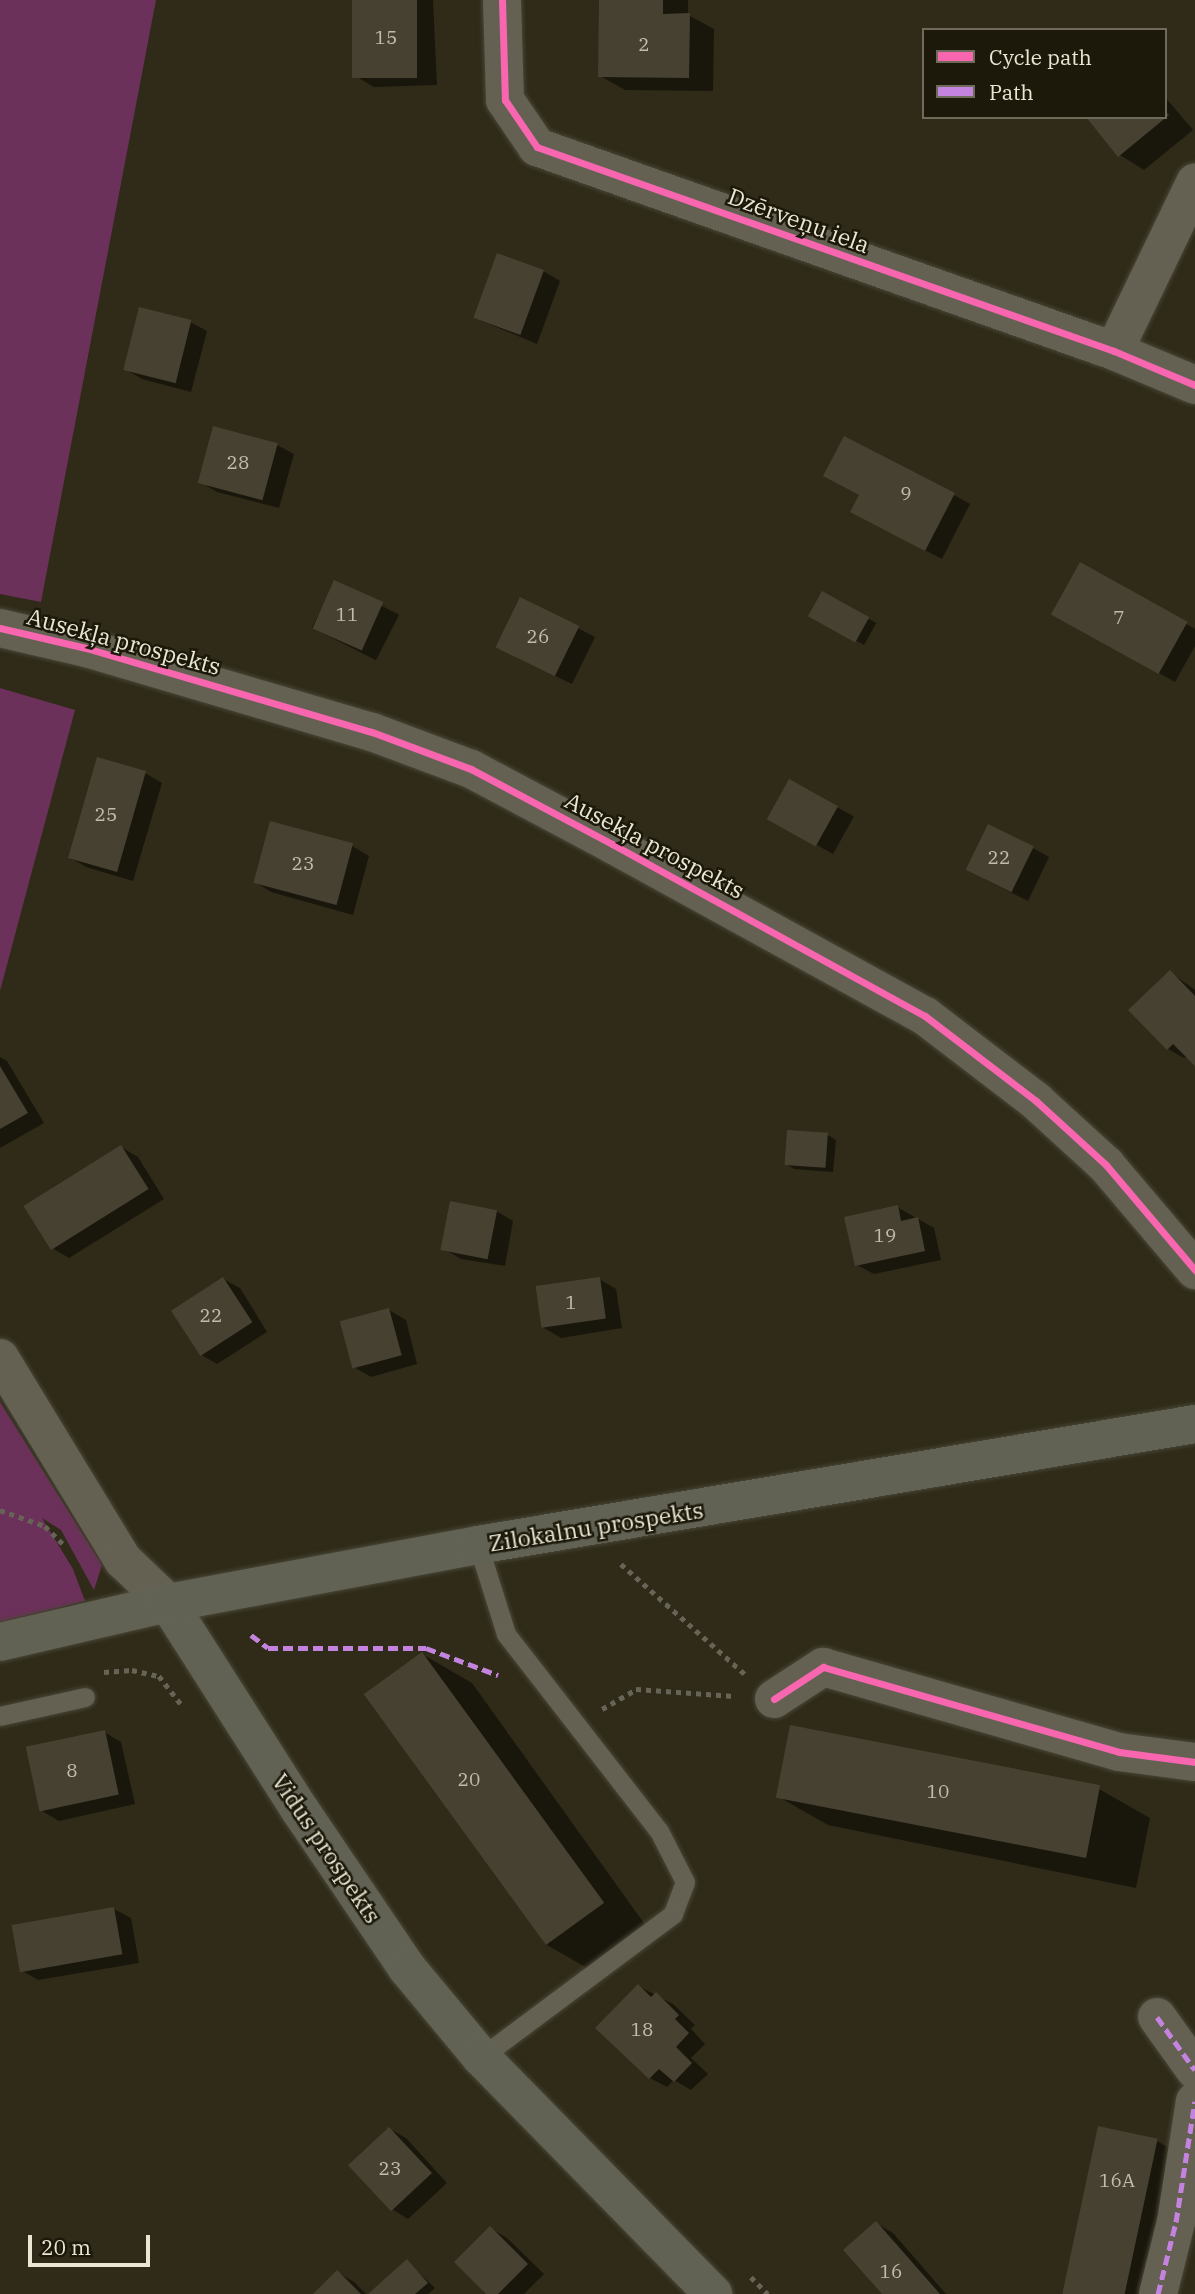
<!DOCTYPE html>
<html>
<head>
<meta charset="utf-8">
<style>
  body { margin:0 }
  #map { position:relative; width:1195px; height:2294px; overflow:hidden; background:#2f2b18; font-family:"IBM Plex Serif",serif }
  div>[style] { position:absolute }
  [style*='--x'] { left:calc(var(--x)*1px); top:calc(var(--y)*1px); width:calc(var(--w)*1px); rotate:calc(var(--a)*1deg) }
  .green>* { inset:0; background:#6c315a }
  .shadow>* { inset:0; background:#0007; transform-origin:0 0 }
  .building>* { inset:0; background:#474132; transform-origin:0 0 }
  .path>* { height:4.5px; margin-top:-2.25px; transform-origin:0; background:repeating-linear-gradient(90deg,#666457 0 5px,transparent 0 10px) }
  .roads { filter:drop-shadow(0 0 2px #494637) drop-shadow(0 0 2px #494637) }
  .lane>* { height:19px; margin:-9.5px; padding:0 9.5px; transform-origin:9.5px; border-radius:9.5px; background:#646153 }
  .street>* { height:38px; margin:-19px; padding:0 19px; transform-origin:19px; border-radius:19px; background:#646153 }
  .secondary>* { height:38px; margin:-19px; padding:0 19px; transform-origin:19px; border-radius:19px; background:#626254 }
  .quiet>* { height:5px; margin-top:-2.5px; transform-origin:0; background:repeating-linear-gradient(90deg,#c483df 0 10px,transparent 0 15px) }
  .cycleway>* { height:7px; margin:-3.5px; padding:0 3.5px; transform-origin:3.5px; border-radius:3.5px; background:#f766af }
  span { translate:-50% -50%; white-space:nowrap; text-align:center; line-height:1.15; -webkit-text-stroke:5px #1c190b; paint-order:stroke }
  .number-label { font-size:19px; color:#c0bdaa }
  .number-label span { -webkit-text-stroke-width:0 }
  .street-label { font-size:23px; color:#e9e6d2 }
  .legend { position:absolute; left:922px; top:28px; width:245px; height:91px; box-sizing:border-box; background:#1c190b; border:2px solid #6e6b5b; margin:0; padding:9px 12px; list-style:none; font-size:21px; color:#e9e6d2 }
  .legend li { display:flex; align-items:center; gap:14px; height:35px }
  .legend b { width:35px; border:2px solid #6e6b5b }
  .scale { position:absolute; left:28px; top:2235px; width:122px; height:32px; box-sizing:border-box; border:4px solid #e9e6d2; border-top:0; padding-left:9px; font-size:21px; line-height:24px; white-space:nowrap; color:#e9e6d2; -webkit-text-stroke:5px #1c190b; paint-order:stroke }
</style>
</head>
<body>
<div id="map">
  <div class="green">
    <i style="clip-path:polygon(0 0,156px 0,41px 602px,0 594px)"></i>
    <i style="clip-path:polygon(0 688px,75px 710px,0 991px)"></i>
    <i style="clip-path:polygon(0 1402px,102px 1565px,94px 1590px,61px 1530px,42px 1518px,73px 1569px,85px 1601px,0 1622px)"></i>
  </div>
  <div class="shadow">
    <i style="clip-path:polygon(354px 0,433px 0,437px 85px,374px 87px,357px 77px)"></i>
    <i style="clip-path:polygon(601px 0,688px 0,688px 15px,714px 29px,713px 91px,625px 90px,600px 76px)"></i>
    <i style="clip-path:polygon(1165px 97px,1193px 130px,1144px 170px,1120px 155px,1165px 117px)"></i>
    <i style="clip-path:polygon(543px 271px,560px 281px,537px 344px,475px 318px)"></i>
    <i style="clip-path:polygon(190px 322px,207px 331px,191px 392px,142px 379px,125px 369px)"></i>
    <i style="clip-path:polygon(277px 445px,294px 454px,279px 508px,217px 492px,200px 482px)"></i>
    <i style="clip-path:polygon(861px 495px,954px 495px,970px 504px,942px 559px,869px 521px)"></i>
    <i style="clip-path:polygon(1080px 565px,1195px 629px,1195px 646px,1175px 682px,1053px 614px)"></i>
    <i style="left:335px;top:582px;width:72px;height:51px;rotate:27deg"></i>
    <i style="left:822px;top:593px;width:62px;height:25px;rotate:29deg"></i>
    <i style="clip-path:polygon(521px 599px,595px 637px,572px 684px,515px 657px)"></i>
    <i style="clip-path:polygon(145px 773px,162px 783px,133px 881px,86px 867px,69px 857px)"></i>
    <i style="left:790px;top:781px;width:73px;height:43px;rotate:29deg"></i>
    <i style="clip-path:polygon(352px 846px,369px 856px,353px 915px,271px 892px,255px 882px)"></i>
    <i style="clip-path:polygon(1033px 848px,1049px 857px,1028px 901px,984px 879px)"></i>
    <i style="clip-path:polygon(1170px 972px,1195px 990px,1195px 1064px,1187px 1056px,1184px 1058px,1168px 1049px)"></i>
    <i style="clip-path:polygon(0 1057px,7px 1061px,44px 1123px,0 1148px)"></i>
    <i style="clip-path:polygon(828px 1135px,836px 1140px,833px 1172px,794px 1169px,786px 1164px)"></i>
    <i style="clip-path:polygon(121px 1147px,138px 1157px,164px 1199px,69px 1258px,52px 1248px)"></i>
    <i style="clip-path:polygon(897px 1207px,934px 1228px,941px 1260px,874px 1274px,857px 1265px)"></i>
    <i style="clip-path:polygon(496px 1211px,513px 1221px,505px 1266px,461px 1259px,444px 1249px)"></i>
    <i style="clip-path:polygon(223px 1279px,240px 1288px,267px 1332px,217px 1364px,200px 1354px,173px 1310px)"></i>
    <i style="clip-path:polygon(599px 1279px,616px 1289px,622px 1328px,561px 1338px,544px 1328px)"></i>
    <i style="clip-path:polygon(389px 1310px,406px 1320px,417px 1364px,371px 1377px,354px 1367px)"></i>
    <i style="clip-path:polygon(422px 1654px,472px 1683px,651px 1933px,596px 1973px,545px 1944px)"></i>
    <i style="clip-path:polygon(104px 1732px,121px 1742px,135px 1804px,59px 1821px,42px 1811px)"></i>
    <i style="clip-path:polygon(1099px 1789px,1150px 1818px,1136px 1888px,828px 1825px,777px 1796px)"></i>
    <i style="clip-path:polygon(114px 1909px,131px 1918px,139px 1963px,38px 1980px,21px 1970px)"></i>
    <i style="clip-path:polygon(638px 1986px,673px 2004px,695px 2025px,691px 2029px,705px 2044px,691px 2058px,708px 2074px,691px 2090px,674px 2080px,667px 2087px,650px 2078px)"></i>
    <i style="clip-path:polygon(390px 2129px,406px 2138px,447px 2183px,408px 2219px,392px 2209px,351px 2165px)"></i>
    <i style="clip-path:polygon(1157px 2141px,1195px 2163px,1170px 2294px,1062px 2294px)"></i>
    <i style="clip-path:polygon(876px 2223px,893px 2233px,946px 2294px,884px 2294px)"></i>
    <i style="clip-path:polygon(490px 2228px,507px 2238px,544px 2274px,524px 2294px,488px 2294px)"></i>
    <i style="clip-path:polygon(407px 2261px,435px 2288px,428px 2294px,370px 2294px)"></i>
    <i style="clip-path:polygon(337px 2272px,354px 2282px,366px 2294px,315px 2294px)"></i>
  </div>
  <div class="building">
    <i style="left:352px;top:0;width:65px;height:78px"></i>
    <i style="clip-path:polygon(599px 0,663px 0,663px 14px,690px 13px,689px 78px,598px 77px)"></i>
    <i style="clip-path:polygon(1165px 111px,1169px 115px,1118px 157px,1086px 117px,1165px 117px)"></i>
    <i style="left:497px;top:253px;width:50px;height:69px;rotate:20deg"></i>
    <i style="left:139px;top:307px;width:54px;height:65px;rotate:14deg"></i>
    <i style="left:213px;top:426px;width:67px;height:59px;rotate:15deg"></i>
    <i style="clip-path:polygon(844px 436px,955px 493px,925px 551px,850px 512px,859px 495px,823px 476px)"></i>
    <i style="left:1080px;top:562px;width:123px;height:60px;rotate:29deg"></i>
    <i style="left:334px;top:580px;width:54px;height:53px;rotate:24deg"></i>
    <i style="left:822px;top:591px;width:54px;height:29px;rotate:29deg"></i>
    <i style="left:520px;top:597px;width:66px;height:56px;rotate:26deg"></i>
    <i style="left:97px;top:757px;width:51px;height:105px;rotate:16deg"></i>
    <i style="left:789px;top:779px;width:56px;height:46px;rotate:29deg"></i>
    <i style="left:270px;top:821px;width:86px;height:64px;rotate:15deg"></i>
    <i style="left:988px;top:824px;width:51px;height:51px;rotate:26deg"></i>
    <i style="clip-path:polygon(1170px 970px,1195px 996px,1195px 1066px,1173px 1044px,1167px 1050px,1128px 1010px)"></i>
    <i style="clip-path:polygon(0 1066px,28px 1113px,0 1129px)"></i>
    <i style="left:787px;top:1130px;width:41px;height:35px;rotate:4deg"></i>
    <i style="left:121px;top:1145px;width:52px;height:115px;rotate:58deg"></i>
    <i style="left:450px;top:1201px;width:48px;height:50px;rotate:11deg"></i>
    <i style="clip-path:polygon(898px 1205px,901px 1221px,918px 1217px,925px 1251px,855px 1266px,844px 1217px)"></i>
    <i style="left:223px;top:1277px;width:54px;height:62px;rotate:57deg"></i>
    <i style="left:600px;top:1277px;width:42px;height:65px;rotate:82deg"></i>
    <i style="left:389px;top:1308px;width:49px;height:51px;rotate:75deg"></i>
    <i style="left:422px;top:1652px;width:310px;height:72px;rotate:54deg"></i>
    <i style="left:790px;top:1725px;width:316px;height:74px;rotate:11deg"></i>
    <i style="left:105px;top:1730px;width:66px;height:81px;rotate:78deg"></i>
    <i style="left:114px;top:1907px;width:48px;height:104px;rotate:80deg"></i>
    <i style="clip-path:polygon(638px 1984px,651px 1997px,656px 1992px,679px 2015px,675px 2019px,689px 2033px,676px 2047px,692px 2063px,674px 2082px,659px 2069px,649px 2079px,595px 2028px)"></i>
    <i style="left:1098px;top:2126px;width:61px;height:172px;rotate:12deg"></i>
    <i style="left:389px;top:2127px;width:63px;height:56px;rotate:47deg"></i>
    <i style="clip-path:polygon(876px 2221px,940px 2294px,882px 2294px,843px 2250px)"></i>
    <i style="clip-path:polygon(490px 2226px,528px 2264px,498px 2294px,486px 2294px,454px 2262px)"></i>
    <i style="clip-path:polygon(407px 2259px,428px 2283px,415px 2294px,368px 2294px)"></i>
    <i style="clip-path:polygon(337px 2270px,361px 2294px,313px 2294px)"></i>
  </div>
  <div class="path">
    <i style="--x:0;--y:1510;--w:48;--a:19.6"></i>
    <i style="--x:45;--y:1526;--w:25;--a:45"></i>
    <i style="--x:621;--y:1564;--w:167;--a:41.6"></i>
    <i style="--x:104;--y:1672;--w:28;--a:-4"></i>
    <i style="--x:132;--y:1670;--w:28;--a:13"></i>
    <i style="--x:159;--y:1676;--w:37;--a:52"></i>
    <i style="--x:602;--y:1709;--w:39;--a:-30"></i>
    <i style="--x:636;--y:1689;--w:98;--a:4.1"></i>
    <i style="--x:751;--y:2277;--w:24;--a:45"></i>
  </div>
  <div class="roads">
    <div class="lane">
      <i style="--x:478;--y:1545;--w:93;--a:72.5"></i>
      <i style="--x:506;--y:1634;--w:249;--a:52.2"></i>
      <i style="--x:659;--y:1831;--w:57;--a:63"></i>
      <i style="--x:685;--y:1882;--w:34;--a:111"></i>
      <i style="--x:673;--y:1914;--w:239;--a:143.3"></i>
      <i style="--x:0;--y:1716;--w:87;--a:-12.6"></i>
    </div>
    <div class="street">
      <i style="--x:502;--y:0;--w:100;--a:88.3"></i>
      <i style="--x:505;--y:100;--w:57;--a:55.8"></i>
      <i style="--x:537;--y:147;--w:612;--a:19.47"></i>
      <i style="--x:1114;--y:351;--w:88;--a:22.8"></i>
      <i style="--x:1114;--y:351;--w:187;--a:-64.3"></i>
      <i style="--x:0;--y:628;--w:88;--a:13.1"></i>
      <i style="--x:86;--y:648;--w:298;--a:16.4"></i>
      <i style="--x:372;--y:732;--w:106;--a:20.5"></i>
      <i style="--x:471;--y:769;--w:160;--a:28"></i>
      <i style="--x:612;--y:844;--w:357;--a:28.8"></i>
      <i style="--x:925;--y:1016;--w:140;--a:37.4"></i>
      <i style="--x:1036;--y:1101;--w:95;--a:42.4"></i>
      <i style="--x:1106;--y:1165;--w:138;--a:49.7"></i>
      <i style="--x:0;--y:1358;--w:237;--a:58.7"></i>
      <i style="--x:123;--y:1560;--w:62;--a:43.7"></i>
      <i style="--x:774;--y:1699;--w:59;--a:-33.1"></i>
      <i style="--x:823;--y:1667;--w:308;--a:16"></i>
      <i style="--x:1119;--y:1752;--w:77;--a:7.5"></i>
      <i style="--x:1157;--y:2017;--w:65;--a:54.4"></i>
      <i style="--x:1158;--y:2294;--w:74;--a:-76"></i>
      <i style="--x:1176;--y:2222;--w:122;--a:-81.1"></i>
    </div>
    <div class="secondary">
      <i style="--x:168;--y:1603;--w:246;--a:57.5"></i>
      <i style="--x:300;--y:1810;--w:191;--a:55.9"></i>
      <i style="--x:407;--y:1968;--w:116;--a:50.3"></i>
      <i style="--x:481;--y:2057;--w:332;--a:45.6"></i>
      <i style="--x:0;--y:1642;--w:172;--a:-13.1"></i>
      <i style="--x:168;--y:1603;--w:315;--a:-10.6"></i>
      <i style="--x:478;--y:1545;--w:727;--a:-9.58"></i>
    </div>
  </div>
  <div class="quiet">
    <i style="--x:251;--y:1635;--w:21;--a:37"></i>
    <i style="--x:268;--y:1648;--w:158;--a:0"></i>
    <i style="--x:426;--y:1648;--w:77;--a:20.6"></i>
    <i style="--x:1157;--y:2017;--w:65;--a:54.4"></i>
    <i style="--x:1158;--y:2294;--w:74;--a:-76"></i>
    <i style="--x:1176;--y:2222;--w:122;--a:-81.1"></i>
  </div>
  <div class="cycleway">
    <i style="--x:502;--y:0;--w:100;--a:88.3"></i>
    <i style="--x:505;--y:100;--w:57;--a:55.8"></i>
    <i style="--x:537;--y:147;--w:612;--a:19.47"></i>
    <i style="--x:1114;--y:351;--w:88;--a:22.8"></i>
    <i style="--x:0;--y:628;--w:88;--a:13.1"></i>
    <i style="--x:86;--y:648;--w:298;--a:16.4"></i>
    <i style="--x:372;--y:732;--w:106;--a:20.5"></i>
    <i style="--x:471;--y:769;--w:160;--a:28"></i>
    <i style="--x:612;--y:844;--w:357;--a:28.8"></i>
    <i style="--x:925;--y:1016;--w:140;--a:37.4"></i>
    <i style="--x:1036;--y:1101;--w:95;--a:42.4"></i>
    <i style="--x:1106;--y:1165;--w:138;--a:49.7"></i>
    <i style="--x:774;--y:1699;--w:59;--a:-33.1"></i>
    <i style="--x:823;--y:1667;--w:308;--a:16"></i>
    <i style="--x:1119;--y:1752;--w:77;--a:7.5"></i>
  </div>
  <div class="number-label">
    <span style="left:386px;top:38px">15</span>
    <span style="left:644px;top:45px">2</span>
    <span style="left:238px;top:463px">28</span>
    <span style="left:906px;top:494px">9</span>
    <span style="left:347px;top:615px">11</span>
    <span style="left:1119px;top:618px">7</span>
    <span style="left:538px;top:637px">26</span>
    <span style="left:106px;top:815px">25</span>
    <span style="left:999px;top:858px">22</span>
    <span style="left:303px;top:864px">23</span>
    <span style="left:885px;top:1236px">19</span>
    <span style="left:571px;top:1303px">1</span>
    <span style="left:211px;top:1316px">22</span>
    <span style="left:72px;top:1771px">8</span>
    <span style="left:469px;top:1780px">20</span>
    <span style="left:938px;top:1792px">10</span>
    <span style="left:642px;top:2030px">18</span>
    <span style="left:390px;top:2169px">23</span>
    <span style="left:1117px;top:2181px">16A</span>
    <span style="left:891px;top:2272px">16</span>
  </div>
  <div class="street-label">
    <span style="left:799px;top:220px;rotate:20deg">Dzērveņu iela</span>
    <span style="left:124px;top:641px;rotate:15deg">Ausekļa prospekts</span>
    <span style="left:655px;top:845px;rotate:28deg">Ausekļa prospekts</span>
    <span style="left:596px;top:1526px;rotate:-9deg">Zilokalnu prospekts</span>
    <span style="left:327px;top:1848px;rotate:56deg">Vidus prospekts</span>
  </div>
  <ul class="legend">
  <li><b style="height:9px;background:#f766af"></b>Cycle path</li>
  <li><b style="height:9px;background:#c483df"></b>Path</li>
  </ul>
  <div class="scale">20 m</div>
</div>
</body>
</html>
